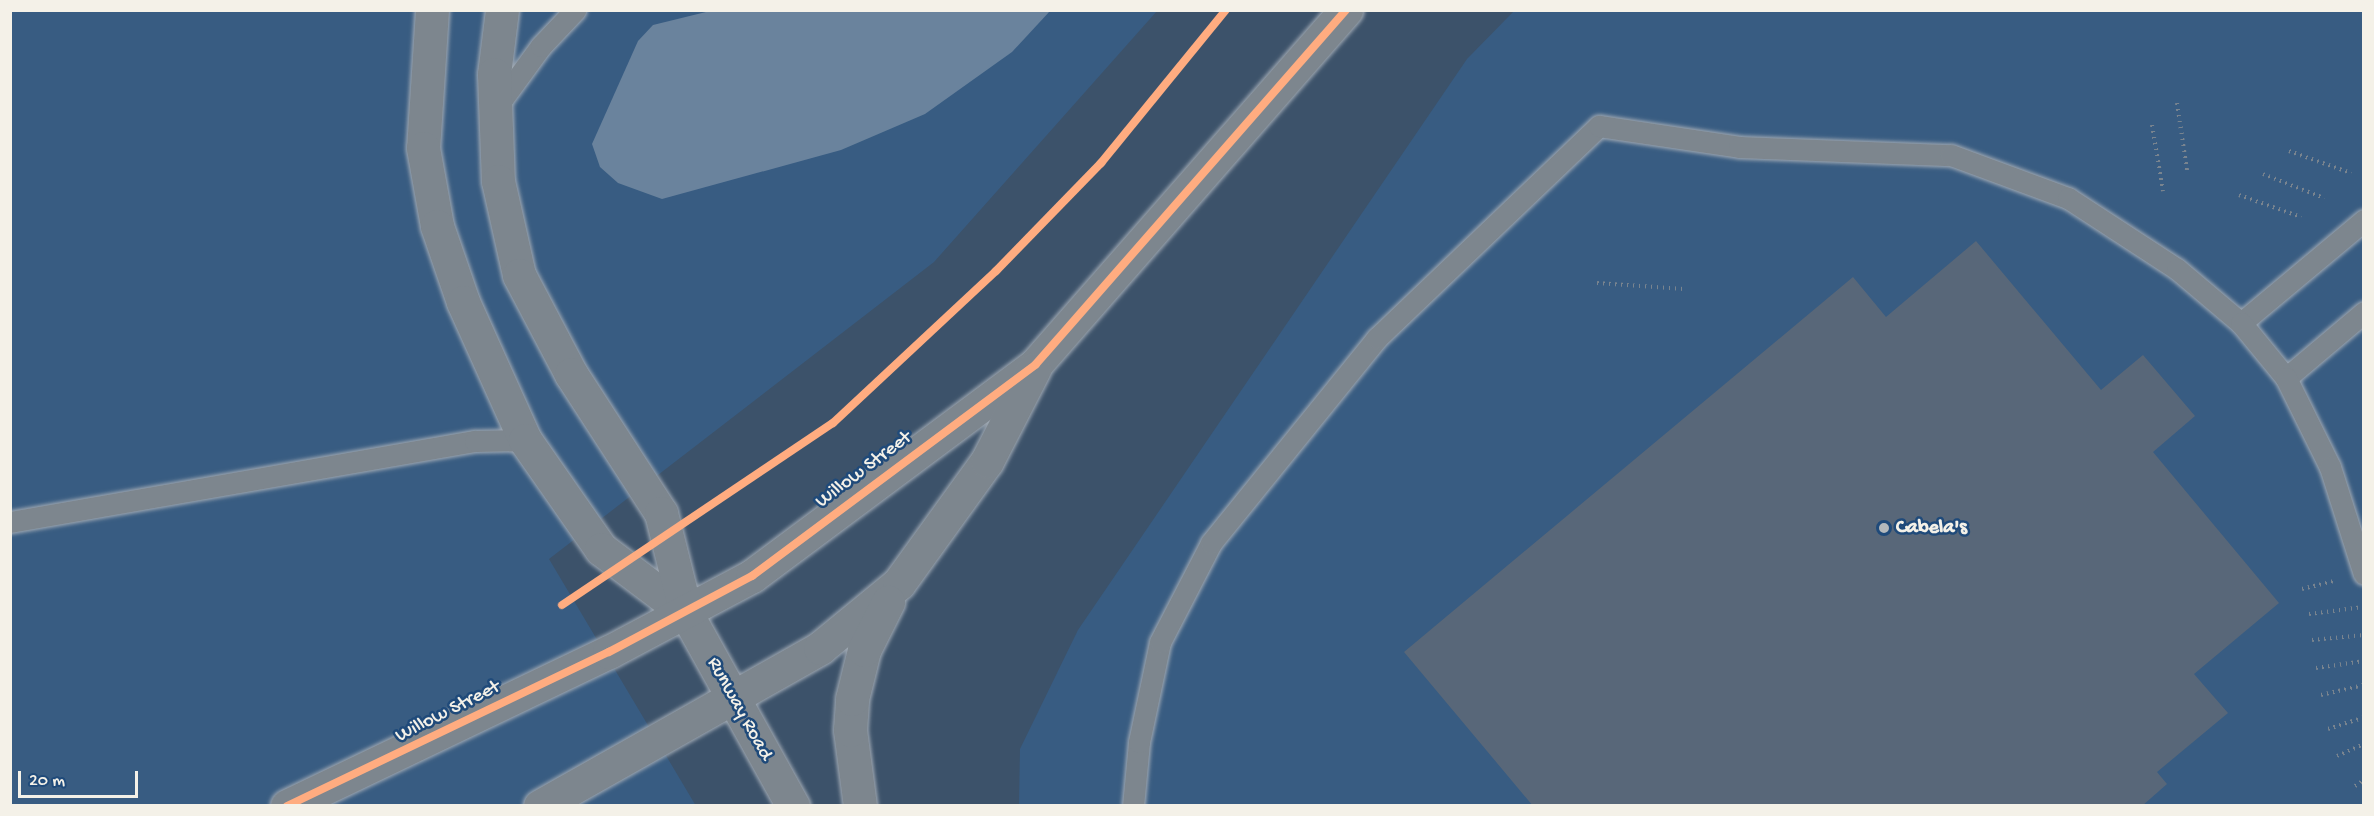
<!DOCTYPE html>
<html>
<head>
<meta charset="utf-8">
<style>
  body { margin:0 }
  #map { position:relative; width:2374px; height:816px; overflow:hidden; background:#3c526a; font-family:"Gochi Hand",sans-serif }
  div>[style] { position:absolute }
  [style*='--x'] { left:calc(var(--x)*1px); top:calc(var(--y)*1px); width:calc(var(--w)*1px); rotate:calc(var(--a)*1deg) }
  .built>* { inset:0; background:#385c82 }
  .water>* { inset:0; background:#6a839d }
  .building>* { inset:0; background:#586779 }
  .path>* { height:4px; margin-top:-2px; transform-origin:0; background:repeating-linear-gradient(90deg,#79848f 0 1.5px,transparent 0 6px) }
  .roads { filter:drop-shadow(0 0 2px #9fa8b2) drop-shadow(0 0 2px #9fa8b2) }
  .lane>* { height:21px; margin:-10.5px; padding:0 10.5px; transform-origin:10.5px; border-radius:10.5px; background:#7d868e }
  .street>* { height:33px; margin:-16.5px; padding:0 16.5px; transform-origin:16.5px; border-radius:16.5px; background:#7d868e }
  .cycleway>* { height:8px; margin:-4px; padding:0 4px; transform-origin:4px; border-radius:4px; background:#ffac80 }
  .dots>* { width:16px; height:16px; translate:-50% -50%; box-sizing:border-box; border:3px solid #1f4a7a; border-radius:50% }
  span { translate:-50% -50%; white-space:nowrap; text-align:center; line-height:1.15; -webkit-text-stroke:5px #1f4a7a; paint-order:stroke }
  .street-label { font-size:20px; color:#f4f1e8 }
  .poi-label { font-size:20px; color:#f4f1e8; font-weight:700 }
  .left { translate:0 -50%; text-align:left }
  .frame { position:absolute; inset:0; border:12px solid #f4f1e8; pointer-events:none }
  .scale { position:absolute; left:18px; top:771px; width:120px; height:27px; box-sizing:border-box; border:3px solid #f4f1e8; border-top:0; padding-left:8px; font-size:18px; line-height:21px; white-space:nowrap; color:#f4f1e8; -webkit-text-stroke:4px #1f4a7a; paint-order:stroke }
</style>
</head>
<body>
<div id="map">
  <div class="built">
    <i style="clip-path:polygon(10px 11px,1157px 11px,934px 262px,549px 559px,696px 806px,11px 805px)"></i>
    <i style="clip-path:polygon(1514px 11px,2363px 11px,2363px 805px,1019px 806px,1020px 749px,1078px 630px,1467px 59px)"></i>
  </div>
  <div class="water">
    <i style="clip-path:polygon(710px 11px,1050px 10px,1050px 11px,1012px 52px,925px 114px,841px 150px,662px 199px,618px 183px,600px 167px,592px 144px,638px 41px,653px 25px)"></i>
  </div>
  <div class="building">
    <i style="clip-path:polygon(1976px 241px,2101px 390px,2143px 355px,2195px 416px,2153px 452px,2279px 603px,2194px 674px,2228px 713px,2157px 772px,2167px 784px,2142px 806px,1533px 806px,1404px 652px,1853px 277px,1886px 317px)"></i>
  </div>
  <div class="path">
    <i style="--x:2177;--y:103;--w:68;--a:81.5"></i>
    <i style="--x:2152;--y:125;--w:67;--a:80.5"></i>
    <i style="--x:2289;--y:151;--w:66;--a:19.5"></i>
    <i style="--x:2263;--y:174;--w:66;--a:21.5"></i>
    <i style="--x:2239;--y:195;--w:66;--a:19.5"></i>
    <i style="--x:1597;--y:283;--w:87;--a:3.9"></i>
    <i style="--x:2302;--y:589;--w:32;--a:-14"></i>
    <i style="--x:2309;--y:614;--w:55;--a:-7.3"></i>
    <i style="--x:2312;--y:640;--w:52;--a:-5.5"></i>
    <i style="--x:2316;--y:668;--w:49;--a:-8.3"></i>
    <i style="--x:2321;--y:695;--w:44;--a:-13.1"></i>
    <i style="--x:2328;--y:729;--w:38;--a:-18"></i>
    <i style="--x:2337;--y:756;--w:30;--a:-24"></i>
    <i style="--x:2355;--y:786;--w:11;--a:-34"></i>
  </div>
  <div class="roads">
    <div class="lane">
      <i style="--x:495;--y:109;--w:78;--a:-53.9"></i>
      <i style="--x:541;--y:46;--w:50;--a:-46.6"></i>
      <i style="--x:2241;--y:323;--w:160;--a:-39.9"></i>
      <i style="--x:2286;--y:378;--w:102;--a:-40.2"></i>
      <i style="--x:10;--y:522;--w:472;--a:-9.9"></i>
      <i style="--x:475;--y:441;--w:50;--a:-1.1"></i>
      <i style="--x:1133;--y:806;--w:64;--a:-84.6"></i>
      <i style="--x:1139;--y:742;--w:102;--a:-78.1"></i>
      <i style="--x:1160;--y:642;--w:111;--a:-62.7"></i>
      <i style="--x:1211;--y:543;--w:264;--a:-51"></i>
      <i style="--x:1377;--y:338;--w:307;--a:-43.7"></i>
      <i style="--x:1599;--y:126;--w:142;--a:8.5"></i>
      <i style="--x:1739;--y:147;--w:212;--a:2.2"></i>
      <i style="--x:1951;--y:155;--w:125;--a:20.2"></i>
      <i style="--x:2068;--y:198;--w:130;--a:33.1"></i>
      <i style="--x:2177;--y:269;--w:84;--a:40.2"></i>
      <i style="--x:2241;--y:323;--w:71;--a:50.7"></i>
      <i style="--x:2286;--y:378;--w:99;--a:63.7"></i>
      <i style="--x:2330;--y:467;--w:112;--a:72.4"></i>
    </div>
    <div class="street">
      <i style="--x:432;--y:10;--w:138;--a:93.7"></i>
      <i style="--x:423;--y:148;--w:79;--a:79.8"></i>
      <i style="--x:437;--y:226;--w:80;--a:71.1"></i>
      <i style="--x:463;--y:302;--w:151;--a:65.8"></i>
      <i style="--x:525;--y:440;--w:133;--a:55.1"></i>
      <i style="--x:601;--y:549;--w:106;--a:37"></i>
      <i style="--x:502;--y:10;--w:64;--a:97.1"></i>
      <i style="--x:494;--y:74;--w:107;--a:87.9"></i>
      <i style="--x:498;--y:181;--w:96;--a:77.4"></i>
      <i style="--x:519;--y:275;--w:112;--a:62.3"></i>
      <i style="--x:571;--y:374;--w:166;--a:57.1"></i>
      <i style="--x:661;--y:513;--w:103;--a:76"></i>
      <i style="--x:686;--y:613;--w:221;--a:61"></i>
      <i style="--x:287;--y:806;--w:357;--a:-25.6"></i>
      <i style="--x:609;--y:652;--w:162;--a:-28"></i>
      <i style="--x:752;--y:576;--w:354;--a:-36.7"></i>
      <i style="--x:1036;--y:364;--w:471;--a:-48.8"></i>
      <i style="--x:540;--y:806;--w:322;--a:-29.4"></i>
      <i style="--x:820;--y:648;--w:102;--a:-39.4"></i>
      <i style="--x:899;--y:583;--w:150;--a:-54.2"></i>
      <i style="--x:987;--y:461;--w:103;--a:-62.9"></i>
      <i style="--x:860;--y:806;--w:77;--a:-97.5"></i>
      <i style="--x:850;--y:730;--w:31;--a:-86"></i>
      <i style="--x:852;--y:699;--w:50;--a:-76.2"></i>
      <i style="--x:864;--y:650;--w:54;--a:-63.4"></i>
    </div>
  </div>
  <div class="cycleway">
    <i style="--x:562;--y:605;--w:326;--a:-33.9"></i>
    <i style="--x:833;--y:423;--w:223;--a:-43"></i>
    <i style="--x:996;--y:271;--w:151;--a:-45.8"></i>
    <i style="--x:1101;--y:163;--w:198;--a:-50.8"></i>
    <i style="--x:287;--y:806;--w:357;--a:-25.6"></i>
    <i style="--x:609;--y:652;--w:162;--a:-28"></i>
    <i style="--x:752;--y:576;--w:354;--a:-36.7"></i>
    <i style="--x:1036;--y:364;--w:471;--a:-48.8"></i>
  </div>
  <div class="dots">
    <i style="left:1884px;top:528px;background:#b4b9bc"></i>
  </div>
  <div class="street-label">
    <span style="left:864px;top:470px;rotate:-37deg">Willow Street</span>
    <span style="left:739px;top:709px;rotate:61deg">Runway Road</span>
    <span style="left:448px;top:712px;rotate:-27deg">Willow Street</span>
  </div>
  <div class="poi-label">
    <span class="left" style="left:1896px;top:528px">Cabela's</span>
  </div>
  <div class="frame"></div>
  <div class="scale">20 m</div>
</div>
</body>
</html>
